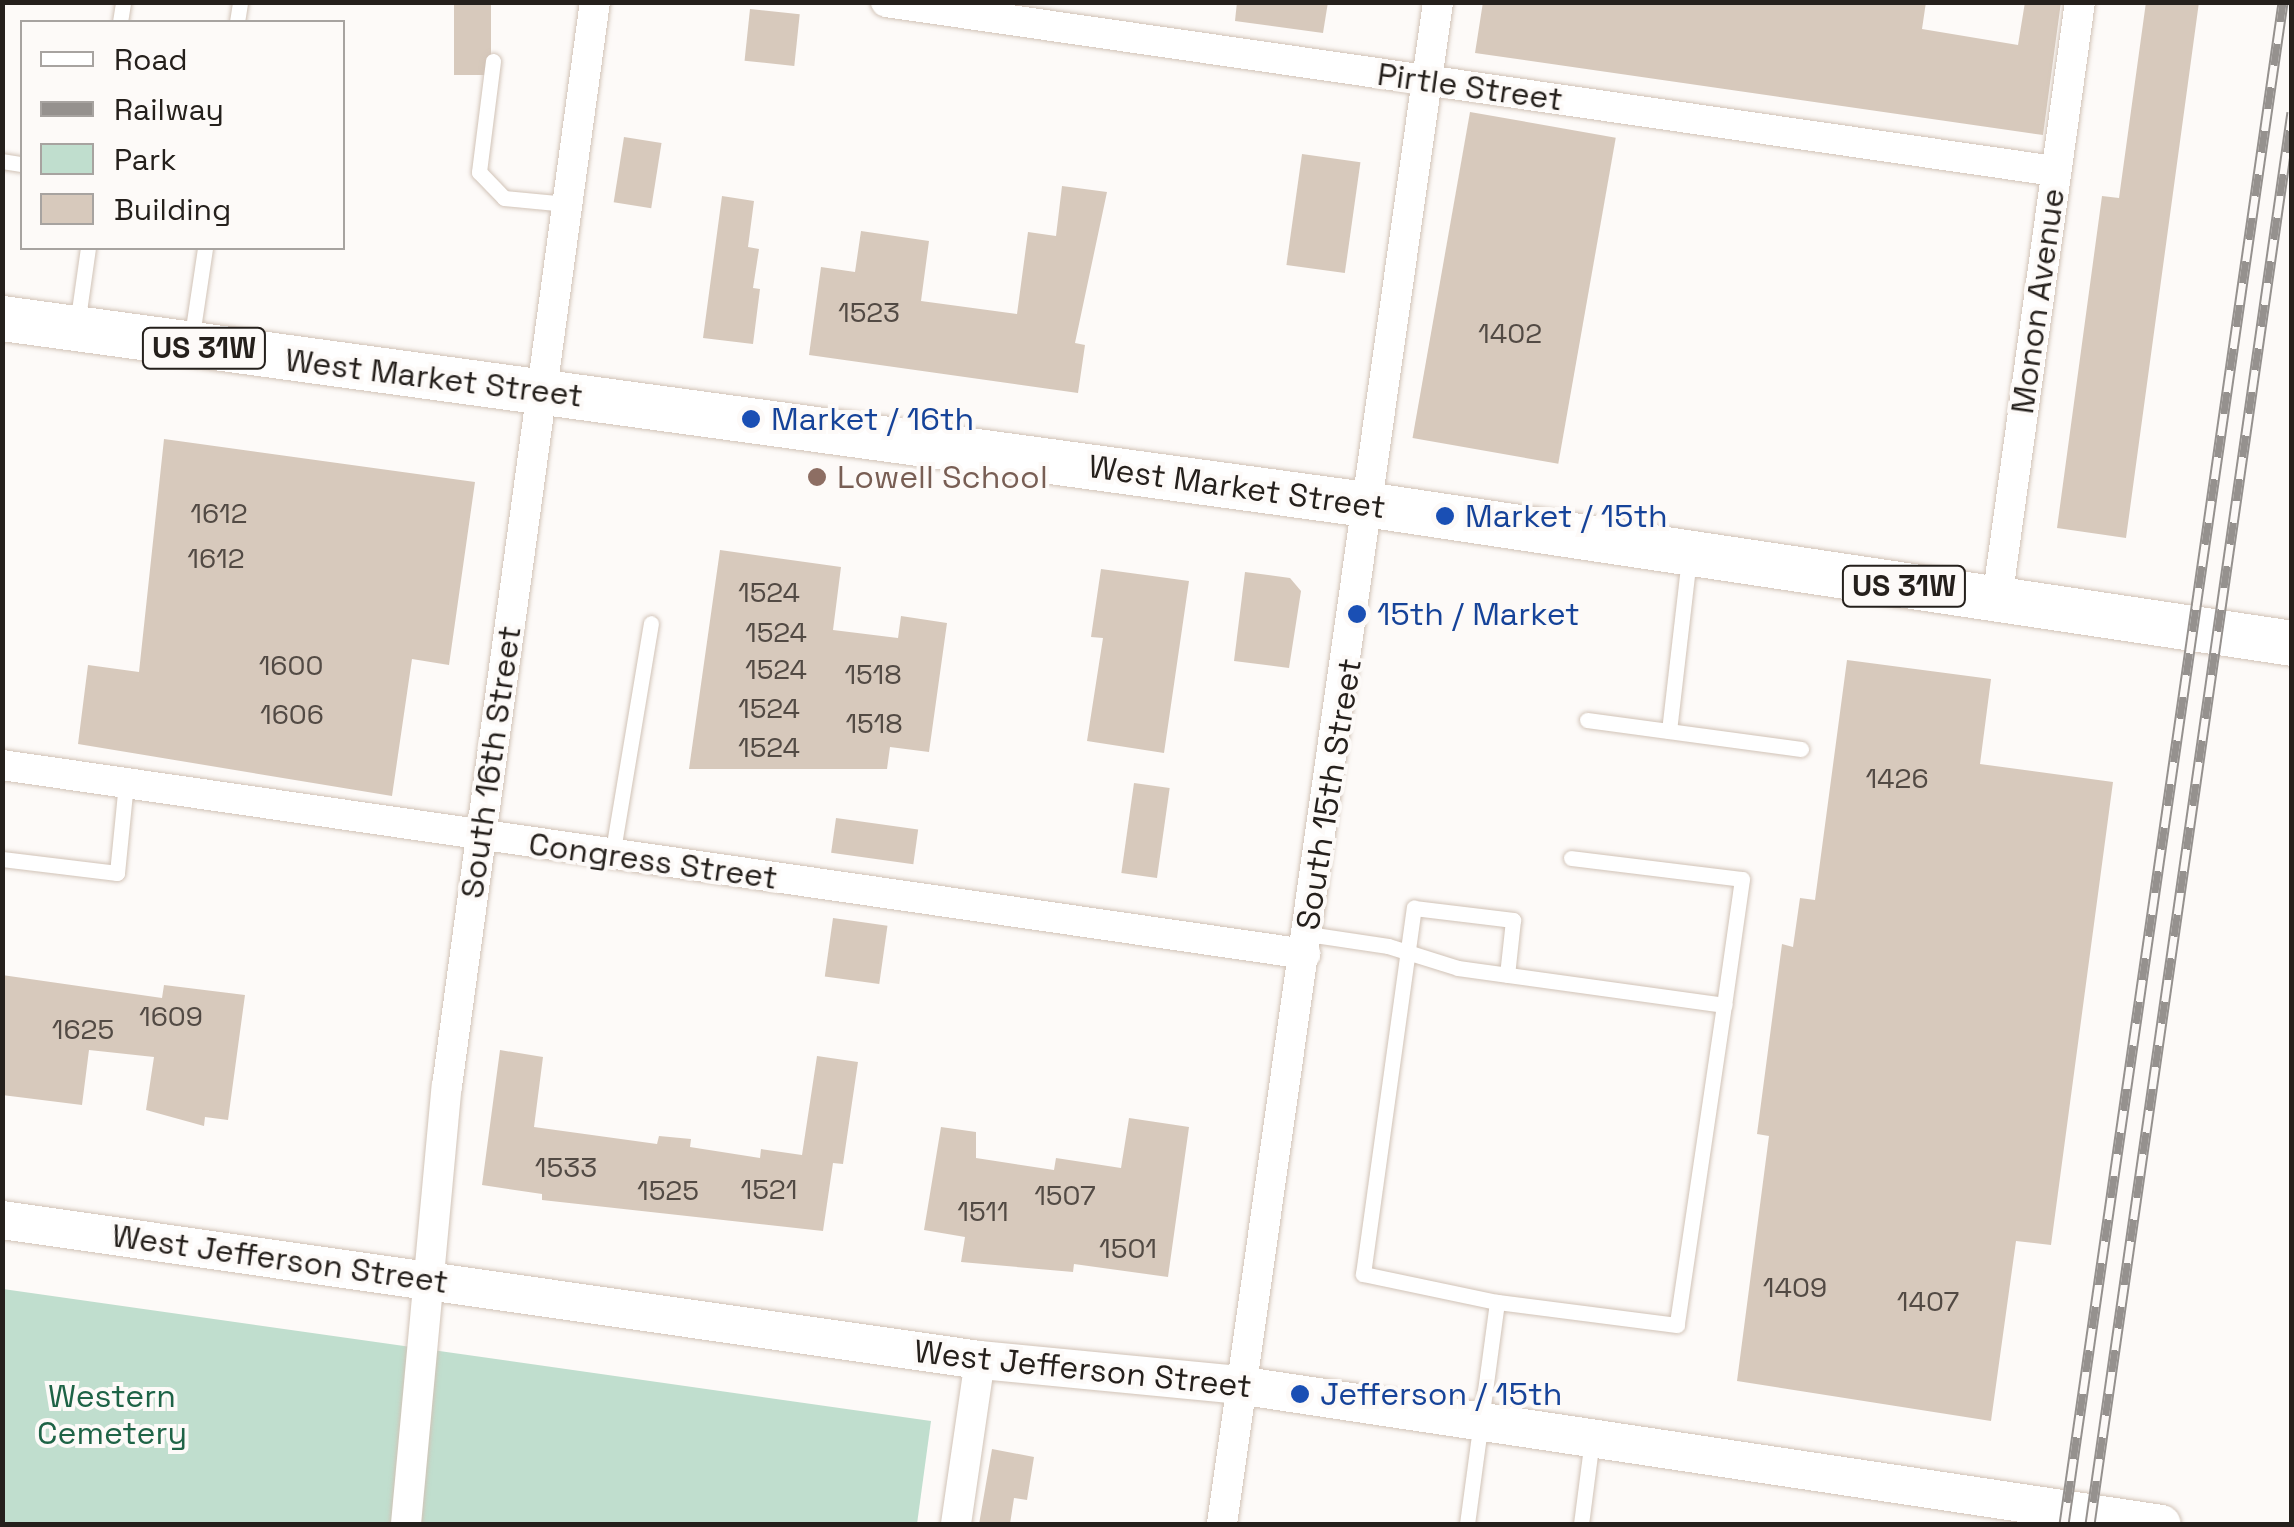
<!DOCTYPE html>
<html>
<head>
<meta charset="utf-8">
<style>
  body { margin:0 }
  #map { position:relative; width:2294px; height:1527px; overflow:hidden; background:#fdfaf8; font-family:"Space Grotesk",sans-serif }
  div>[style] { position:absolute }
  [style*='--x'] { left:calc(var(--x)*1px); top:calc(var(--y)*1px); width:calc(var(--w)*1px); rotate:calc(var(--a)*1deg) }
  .green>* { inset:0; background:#c0dece }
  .building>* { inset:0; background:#d7c9bc; transform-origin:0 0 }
  .roads { filter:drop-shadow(0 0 2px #d1c3b7) drop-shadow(0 0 2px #d1c3b7) }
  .service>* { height:15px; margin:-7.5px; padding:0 7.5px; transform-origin:7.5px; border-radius:7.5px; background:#fff }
  .minor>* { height:30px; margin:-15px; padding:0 15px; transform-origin:15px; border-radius:15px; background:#fff }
  .tertiary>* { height:38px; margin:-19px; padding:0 19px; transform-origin:19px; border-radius:19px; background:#fff }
  .primary>* { height:45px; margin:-22.5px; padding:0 22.5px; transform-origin:22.5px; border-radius:22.5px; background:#fff }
  .rail>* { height:11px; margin-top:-5.5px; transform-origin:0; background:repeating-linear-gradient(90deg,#fdfaf8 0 22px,#95918e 0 44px); box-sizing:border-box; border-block:2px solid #95918e }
  .dots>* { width:28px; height:28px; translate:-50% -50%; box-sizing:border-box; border:5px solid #fdfaf8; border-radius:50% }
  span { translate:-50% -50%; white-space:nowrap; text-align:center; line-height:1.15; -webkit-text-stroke:8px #fdfaf8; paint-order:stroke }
  .number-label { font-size:28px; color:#524a44 }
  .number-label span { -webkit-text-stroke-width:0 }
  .shield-label span { padding:2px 8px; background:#fdfaf8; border:2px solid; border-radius:8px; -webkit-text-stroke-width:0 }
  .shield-label { font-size:30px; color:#25201c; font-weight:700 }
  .street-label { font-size:32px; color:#25201c }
  .transit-label { font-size:32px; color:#164399 }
  .left { translate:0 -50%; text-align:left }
  .education-label { font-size:32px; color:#785e54 }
  .park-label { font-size:32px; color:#1e6346 }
  .frame { position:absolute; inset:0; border:5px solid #25201c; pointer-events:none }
  .legend { position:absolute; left:20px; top:20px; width:325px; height:230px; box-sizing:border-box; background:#fdfaf8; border:2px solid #a7a3a0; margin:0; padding:12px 18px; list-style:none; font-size:30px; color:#25201c }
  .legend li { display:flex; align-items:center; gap:20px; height:50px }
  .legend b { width:50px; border:2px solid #a7a3a0 }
</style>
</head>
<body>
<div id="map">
  <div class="green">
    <i style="clip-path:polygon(3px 1289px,931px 1421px,917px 1524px,3px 1524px)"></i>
  </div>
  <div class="building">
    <i style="left:454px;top:2px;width:37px;height:73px"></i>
    <i style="clip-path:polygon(1237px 2px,1328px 2px,1323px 33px,1235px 21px)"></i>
    <i style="clip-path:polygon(1483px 2px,1926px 2px,1922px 29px,2018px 45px,2025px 2px,2061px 2px,2043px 135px,1475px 53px)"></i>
    <i style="clip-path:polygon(2146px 2px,2199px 2px,2126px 538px,2057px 528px,2102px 196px,2119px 198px)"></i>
    <i style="left:750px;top:9px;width:50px;height:52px;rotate:6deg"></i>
    <i style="left:1470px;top:112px;width:148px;height:331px;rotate:10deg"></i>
    <i style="left:624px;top:137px;width:38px;height:66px;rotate:9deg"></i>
    <i style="left:1302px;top:154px;width:59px;height:112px;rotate:8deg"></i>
    <i style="clip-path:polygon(1062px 186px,1107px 192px,1075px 343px,1085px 345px,1078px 393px,809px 355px,821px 267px,855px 272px,861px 231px,929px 241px,921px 301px,1017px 314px,1028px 232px,1056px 236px)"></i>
    <i style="clip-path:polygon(722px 196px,754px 201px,748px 247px,759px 249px,753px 288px,760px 289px,753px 344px,703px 338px)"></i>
    <i style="clip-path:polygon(164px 439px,475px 482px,449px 665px,412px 659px,392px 796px,78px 744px,88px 665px,139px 672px)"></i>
    <i style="clip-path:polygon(720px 550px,841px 567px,833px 630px,898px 638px,901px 616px,947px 623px,929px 752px,890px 747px,887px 769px,689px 769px)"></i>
    <i style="clip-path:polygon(1101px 569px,1189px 581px,1164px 753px,1087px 741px,1103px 638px,1091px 637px)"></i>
    <i style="clip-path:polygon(1245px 572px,1290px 578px,1301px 591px,1289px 668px,1234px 661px)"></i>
    <i style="clip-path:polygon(1847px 660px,1991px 679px,1980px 764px,2113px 782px,2051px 1245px,2016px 1241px,1991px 1421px,1737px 1381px,1769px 1136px,1757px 1134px,1782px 944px,1793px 947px,1800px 898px,1815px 900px)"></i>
    <i style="left:1134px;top:783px;width:36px;height:91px;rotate:8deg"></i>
    <i style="left:836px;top:818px;width:83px;height:35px;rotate:8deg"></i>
    <i style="left:833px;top:918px;width:55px;height:59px;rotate:8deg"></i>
    <i style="clip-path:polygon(2px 975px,162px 998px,164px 985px,245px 995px,228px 1120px,205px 1117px,204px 1126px,146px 1110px,154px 1057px,89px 1050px,82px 1105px,2px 1095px)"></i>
    <i style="clip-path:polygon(500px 1050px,543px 1057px,534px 1127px,657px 1144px,659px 1136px,691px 1139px,690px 1147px,760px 1158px,761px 1149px,802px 1155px,817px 1056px,858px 1062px,843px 1164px,833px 1163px,823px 1231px,542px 1200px,542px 1194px,482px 1185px)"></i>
    <i style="clip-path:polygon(1129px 1118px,1189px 1127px,1168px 1277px,1074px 1264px,1073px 1272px,961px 1262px,965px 1237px,924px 1230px,941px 1127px,976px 1132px,976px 1158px,1054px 1170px,1056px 1158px,1121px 1168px)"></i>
    <i style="clip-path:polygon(992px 1449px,1034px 1457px,1027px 1500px,1014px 1498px,1010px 1524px,979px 1524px)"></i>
  </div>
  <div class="roads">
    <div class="service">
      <i style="--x:120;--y:22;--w:20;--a:-81"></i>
      <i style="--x:237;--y:22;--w:20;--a:-81"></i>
      <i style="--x:493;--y:61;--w:112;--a:97.2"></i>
      <i style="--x:479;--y:172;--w:36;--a:46"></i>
      <i style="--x:504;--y:198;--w:63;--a:5.4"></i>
      <i style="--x:2;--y:161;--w:20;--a:9"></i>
      <i style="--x:77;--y:325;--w:78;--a:-81.9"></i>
      <i style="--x:191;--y:342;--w:95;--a:-81.5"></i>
      <i style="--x:1587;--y:720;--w:216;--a:7.7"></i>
      <i style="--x:1669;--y:731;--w:175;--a:-83.4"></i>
      <i style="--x:612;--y:856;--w:236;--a:-80.5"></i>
      <i style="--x:1571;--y:858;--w:172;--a:7"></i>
      <i style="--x:1742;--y:879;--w:127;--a:98.1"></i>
      <i style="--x:2;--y:859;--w:116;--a:6.9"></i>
      <i style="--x:117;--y:873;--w:90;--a:-84.3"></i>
      <i style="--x:1308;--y:934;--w:81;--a:8.5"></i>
      <i style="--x:1388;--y:946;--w:73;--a:17.4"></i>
      <i style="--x:1458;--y:968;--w:269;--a:7.9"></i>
      <i style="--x:1724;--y:1005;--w:323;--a:98.4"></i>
      <i style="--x:1677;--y:1325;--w:181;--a:-172.7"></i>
      <i style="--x:1467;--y:1524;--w:224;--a:-82.3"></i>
      <i style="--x:1497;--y:1302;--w:137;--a:-168.2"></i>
      <i style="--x:1363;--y:1274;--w:370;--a:-82.1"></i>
      <i style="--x:1414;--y:908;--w:100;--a:6.9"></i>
      <i style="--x:1513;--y:920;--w:55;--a:96.2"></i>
      <i style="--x:1581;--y:1524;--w:86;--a:-82.6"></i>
    </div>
    <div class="minor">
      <i style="--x:886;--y:2;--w:1181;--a:8.23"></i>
      <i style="--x:1997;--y:600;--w:604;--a:-82.1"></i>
      <i style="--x:2;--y:765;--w:1317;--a:8.25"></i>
      <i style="--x:406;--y:1524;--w:440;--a:-84.7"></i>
      <i style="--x:447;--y:1086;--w:1094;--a:-82.23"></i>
      <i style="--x:956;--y:1524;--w:166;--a:-81.7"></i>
      <i style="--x:1222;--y:1524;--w:1537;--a:-81.92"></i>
    </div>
    <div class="tertiary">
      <i style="--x:2;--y:1220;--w:988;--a:8.15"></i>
      <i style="--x:980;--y:1360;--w:259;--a:5.5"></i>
      <i style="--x:1238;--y:1385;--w:934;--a:8.56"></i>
    </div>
    <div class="primary">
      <i style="--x:2;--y:318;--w:1383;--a:7.77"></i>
      <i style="--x:1372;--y:505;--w:930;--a:8.53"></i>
    </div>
  </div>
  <div class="rail">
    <i style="--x:2064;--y:1524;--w:1538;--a:-81.81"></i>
    <i style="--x:2090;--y:1524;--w:1426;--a:-81.86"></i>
  </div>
  <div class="dots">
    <i style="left:751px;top:419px;background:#1a4fb4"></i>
    <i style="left:817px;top:477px;background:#8d6e63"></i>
    <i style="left:1445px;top:516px;background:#1a4fb4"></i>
    <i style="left:1357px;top:614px;background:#1a4fb4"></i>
    <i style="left:1300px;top:1394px;background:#1a4fb4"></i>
  </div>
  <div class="number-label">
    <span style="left:869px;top:312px">1523</span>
    <span style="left:1510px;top:333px">1402</span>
    <span style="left:219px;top:513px">1612</span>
    <span style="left:216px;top:558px">1612</span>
    <span style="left:769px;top:592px">1524</span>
    <span style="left:776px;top:632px">1524</span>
    <span style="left:291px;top:665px">1600</span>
    <span style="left:776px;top:669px">1524</span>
    <span style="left:873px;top:674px">1518</span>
    <span style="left:769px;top:708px">1524</span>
    <span style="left:292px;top:714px">1606</span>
    <span style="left:874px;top:723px">1518</span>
    <span style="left:769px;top:747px">1524</span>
    <span style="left:1897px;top:778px">1426</span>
    <span style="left:171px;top:1016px">1609</span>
    <span style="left:83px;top:1029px">1625</span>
    <span style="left:566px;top:1167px">1533</span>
    <span style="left:769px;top:1189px">1521</span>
    <span style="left:668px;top:1190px">1525</span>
    <span style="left:1065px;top:1195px">1507</span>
    <span style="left:983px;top:1211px">1511</span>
    <span style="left:1128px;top:1248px">1501</span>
    <span style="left:1795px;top:1287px">1409</span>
    <span style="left:1928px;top:1301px">1407</span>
  </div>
  <div class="shield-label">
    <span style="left:204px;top:348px">US 31W</span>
    <span style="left:1904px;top:586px">US 31W</span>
  </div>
  <div class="street-label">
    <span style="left:1470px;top:87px;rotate:8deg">Pirtle Street</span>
    <span style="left:2038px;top:301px;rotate:-82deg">Monon Avenue</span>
    <span style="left:434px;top:378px;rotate:7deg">West Market Street</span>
    <span style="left:1237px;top:487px;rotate:8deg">West Market Street</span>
    <span style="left:491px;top:762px;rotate:-82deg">South 16th Street</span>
    <span style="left:1329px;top:794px;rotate:-81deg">South 15th Street</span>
    <span style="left:653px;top:861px;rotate:8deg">Congress Street</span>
    <span style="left:280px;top:1259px;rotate:8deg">West Jefferson Street</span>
    <span style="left:1083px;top:1369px;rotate:6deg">West Jefferson Street</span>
  </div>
  <div class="transit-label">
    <span class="left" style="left:771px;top:419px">Market / 16th</span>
    <span class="left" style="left:1465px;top:516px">Market / 15th</span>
    <span class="left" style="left:1377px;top:614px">15th / Market</span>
    <span class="left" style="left:1320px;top:1394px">Jefferson / 15th</span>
  </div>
  <div class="education-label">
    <span class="left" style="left:837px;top:477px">Lowell School</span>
  </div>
  <div class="park-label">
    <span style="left:112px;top:1415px">Western<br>Cemetery</span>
  </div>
  <div class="frame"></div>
  <ul class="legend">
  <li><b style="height:12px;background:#fff"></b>Road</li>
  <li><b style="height:12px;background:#95918e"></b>Railway</li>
  <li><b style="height:28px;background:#c0dece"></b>Park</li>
  <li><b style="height:28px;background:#d7c9bc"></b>Building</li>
  </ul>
</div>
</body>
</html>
